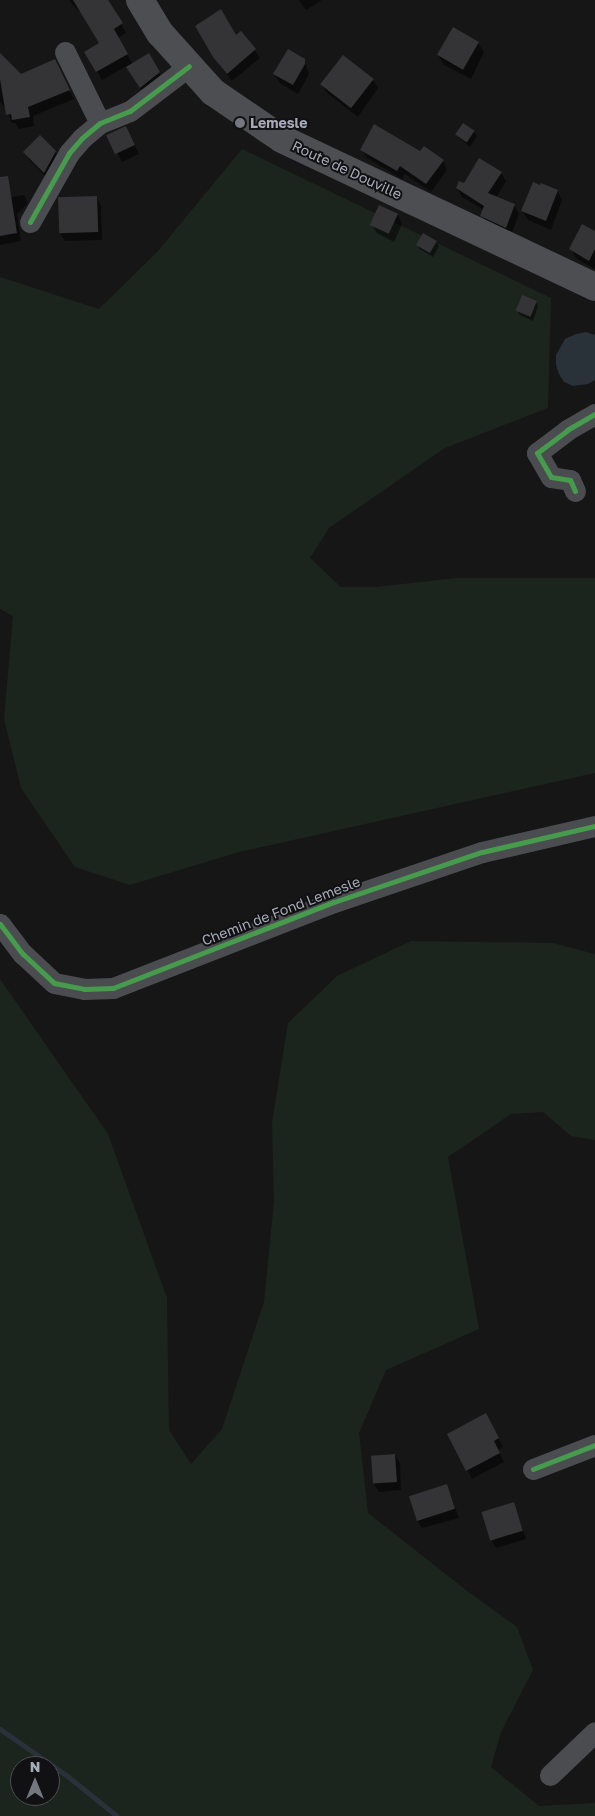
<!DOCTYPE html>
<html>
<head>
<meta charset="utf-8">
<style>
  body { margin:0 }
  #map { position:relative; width:595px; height:1816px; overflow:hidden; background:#161617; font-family:"Golos Text",sans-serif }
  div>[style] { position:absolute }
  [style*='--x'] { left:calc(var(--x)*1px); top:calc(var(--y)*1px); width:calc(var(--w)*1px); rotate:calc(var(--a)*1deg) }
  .green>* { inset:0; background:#1c241e }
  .water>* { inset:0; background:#293139 }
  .shadow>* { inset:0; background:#0007 }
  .stream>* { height:5px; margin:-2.5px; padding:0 2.5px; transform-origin:2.5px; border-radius:2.5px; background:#293139 }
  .building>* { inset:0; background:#343436; transform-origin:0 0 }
  .minor>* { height:21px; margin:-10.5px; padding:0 10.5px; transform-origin:10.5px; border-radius:10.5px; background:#4a4c50 }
  .major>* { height:28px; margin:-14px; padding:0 14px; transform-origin:14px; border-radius:14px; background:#4d4e51 }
  .cycleway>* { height:5px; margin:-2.5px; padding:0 2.5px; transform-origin:2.5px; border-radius:2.5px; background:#469c4c }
  .dots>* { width:14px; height:14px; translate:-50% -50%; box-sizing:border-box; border:2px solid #111113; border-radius:50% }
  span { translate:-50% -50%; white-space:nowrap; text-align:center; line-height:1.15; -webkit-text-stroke:4px #111113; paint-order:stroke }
  .poi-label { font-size:14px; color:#a7abb8; font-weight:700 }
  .left { translate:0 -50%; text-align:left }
  .street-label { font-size:14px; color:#a7abb8 }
  .north { position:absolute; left:10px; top:1756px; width:50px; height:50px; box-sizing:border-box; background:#111113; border:1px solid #4d4f55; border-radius:50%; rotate:0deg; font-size:14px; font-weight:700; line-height:20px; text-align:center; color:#a7abb8 }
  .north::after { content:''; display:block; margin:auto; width:18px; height:22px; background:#747780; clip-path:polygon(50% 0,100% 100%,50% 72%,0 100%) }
</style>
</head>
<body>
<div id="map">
  <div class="green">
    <i style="clip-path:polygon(242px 149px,551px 298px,548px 408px,445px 448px,329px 528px,310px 558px,341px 587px,376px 587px,456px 578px,595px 578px,595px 773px,239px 852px,130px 885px,75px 867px,21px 788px,4px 719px,13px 616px,0 609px,0 277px,99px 309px,158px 251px)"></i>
    <i style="clip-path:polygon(evenodd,411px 941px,553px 943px,595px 954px,595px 1140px,571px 1136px,543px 1112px,511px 1114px,448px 1157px,479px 1329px,386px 1370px,359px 1433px,368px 1513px,466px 1590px,517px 1627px,533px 1670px,501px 1732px,491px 1767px,539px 1806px,595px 1803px,595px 1816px,0 1816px,0 979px,108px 1134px,167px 1298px,169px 1430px,191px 1464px,222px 1429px,264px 1302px,274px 1201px,272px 1123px,288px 1023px,337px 976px,411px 941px,20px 1766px,50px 1766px,50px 1796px,20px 1796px,20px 1766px)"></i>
  </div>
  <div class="water">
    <i style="clip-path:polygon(586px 332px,595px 335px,595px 380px,588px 384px,573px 386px,564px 382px,559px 374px,556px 365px,556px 355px,565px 339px,576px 334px)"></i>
  </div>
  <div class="shadow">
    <i style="clip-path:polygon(69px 0,94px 0,110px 6px,126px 33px,118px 38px,133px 65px,148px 55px,164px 81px,145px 95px,127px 66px,102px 80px,86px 52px,101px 44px,80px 9px,78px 11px)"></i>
    <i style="clip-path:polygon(299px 0,322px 0,306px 10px)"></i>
    <i style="clip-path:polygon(197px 26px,236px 37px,241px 32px,260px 58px,232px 81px,219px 65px)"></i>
    <i style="clip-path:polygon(478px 43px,484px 52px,471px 79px,444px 65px,438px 55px)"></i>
    <i style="clip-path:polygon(304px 60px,309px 74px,298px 94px,280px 83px,274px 74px)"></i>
    <i style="clip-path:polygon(53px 62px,74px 99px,33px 116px,34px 126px,19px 129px,15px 123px,12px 123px,6px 109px,0 102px,0 67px,20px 75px)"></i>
    <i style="clip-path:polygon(373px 80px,378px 88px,358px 117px,327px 93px,322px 85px)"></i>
    <i style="clip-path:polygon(474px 132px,477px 136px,470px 147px,456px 135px)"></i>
    <i style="clip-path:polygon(108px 135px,130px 136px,139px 154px,122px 162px)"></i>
    <i style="clip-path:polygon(362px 150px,420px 153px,443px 161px,447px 170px,431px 192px,405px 174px,402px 179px,367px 158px)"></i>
    <i style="clip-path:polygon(25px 152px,55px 152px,60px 161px,49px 180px,30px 161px)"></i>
    <i style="clip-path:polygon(501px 173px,506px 181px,496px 198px,514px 205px,519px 214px,511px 235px,487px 224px,482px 215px,484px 210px,462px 197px,457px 188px)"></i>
    <i style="clip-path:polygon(557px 191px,562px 200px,551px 230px,528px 220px,522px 211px)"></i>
    <i style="clip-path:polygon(24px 195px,28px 203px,17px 214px,21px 241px,0 245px,0 199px)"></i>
    <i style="clip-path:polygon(97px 198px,101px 206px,102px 240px,65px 241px,60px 233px)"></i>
    <i style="clip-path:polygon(380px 207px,398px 215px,402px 224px,394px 242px,377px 233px,372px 225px)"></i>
    <i style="clip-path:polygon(595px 232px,595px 267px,594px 269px,576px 258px,571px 249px)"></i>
    <i style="clip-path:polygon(436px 242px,439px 246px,433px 257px,420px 249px,417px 245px)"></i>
    <i style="clip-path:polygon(536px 302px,538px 306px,533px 321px,520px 315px,517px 311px)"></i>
    <i style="clip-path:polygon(491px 1424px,503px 1447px,498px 1450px,504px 1462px,472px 1479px,449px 1435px)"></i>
    <i style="clip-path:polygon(395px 1455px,400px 1463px,401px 1490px,379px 1492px,374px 1484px)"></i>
    <i style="clip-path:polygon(447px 1485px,459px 1518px,422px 1528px,417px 1520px)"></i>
    <i style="clip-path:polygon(513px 1503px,526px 1539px,496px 1548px,491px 1540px)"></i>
  </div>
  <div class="stream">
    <i style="--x:0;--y:1729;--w:80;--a:34.9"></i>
    <i style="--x:66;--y:1775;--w:65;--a:38.8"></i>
  </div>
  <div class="building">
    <i style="clip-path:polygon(73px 0,108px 0,123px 23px,114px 29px,128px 54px,96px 72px,84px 52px,99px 43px)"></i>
    <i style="clip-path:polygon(221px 9px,236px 35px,241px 31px,256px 49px,227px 74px,213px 57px,195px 26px)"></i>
    <i style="left:453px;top:27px;width:30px;height:32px;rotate:30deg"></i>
    <i style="clip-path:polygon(288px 49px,305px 59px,305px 64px,293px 85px,273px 74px)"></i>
    <i style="clip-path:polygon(0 53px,21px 74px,55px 59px,70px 90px,28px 107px,30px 117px,12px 120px,11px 114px,6px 115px,0 79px)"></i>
    <i style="clip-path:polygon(149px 53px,160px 72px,140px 88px,126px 67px)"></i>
    <i style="left:343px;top:55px;width:39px;height:37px;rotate:38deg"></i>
    <i style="left:463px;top:123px;width:14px;height:14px;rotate:34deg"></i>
    <i style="clip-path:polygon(374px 124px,420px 151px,424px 146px,444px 160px,426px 184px,400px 166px,397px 171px,360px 150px)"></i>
    <i style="left:126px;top:126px;width:21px;height:22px;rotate:65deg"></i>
    <i style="clip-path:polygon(40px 135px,56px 151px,44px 173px,23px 152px)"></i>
    <i style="clip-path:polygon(479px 158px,502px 172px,488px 193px,515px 204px,506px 228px,480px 216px,484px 206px,456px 188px,459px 181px,464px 183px)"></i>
    <i style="clip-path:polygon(8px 176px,17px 233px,0 236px,0 177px)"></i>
    <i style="clip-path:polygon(533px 182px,540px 185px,541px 183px,558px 190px,546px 221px,521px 211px)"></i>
    <i style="left:97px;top:196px;width:36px;height:39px;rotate:88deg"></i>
    <i style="left:379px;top:205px;width:21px;height:22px;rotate:25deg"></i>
    <i style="clip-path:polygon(582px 224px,595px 231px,595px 249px,589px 261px,569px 249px)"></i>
    <i style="left:423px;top:233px;width:16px;height:14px;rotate:30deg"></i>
    <i style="left:522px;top:295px;width:16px;height:17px;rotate:22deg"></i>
    <i style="clip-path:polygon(486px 1413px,499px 1438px,494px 1441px,500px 1453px,466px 1471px,447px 1434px)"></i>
    <i style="left:395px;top:1454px;width:28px;height:24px;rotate:86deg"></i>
    <i style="left:447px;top:1484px;width:26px;height:40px;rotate:72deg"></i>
    <i style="left:514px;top:1502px;width:30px;height:34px;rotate:73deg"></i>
  </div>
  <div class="minor">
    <i style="--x:65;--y:52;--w:79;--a:63.8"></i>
    <i style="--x:30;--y:222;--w:79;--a:-60.5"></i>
    <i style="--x:69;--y:153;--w:20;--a:-49"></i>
    <i style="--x:82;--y:138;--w:23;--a:-40"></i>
    <i style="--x:100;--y:123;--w:32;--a:-22"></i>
    <i style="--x:130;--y:111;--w:74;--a:-37.3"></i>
    <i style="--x:575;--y:491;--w:12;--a:-114"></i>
    <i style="--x:570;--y:480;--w:19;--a:-171"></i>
    <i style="--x:551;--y:477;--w:28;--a:-120"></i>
    <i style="--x:537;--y:453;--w:38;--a:-37"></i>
    <i style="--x:567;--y:430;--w:32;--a:-30"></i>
    <i style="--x:0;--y:924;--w:38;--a:53"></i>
    <i style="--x:23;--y:954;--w:42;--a:43.1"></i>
    <i style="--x:54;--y:983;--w:31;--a:11"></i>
    <i style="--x:84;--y:989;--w:29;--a:-2"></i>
    <i style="--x:113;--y:988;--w:237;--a:-21.3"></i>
    <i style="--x:334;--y:902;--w:156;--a:-18.7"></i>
    <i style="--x:482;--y:852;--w:116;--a:-13"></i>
    <i style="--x:533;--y:1469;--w:66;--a:-21.2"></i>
    <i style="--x:550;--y:1775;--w:62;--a:-43.7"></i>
  </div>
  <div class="major">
    <i style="--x:140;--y:0;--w:39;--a:59"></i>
    <i style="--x:160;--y:33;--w:79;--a:48.1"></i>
    <i style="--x:213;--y:92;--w:83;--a:34.3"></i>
    <i style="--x:282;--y:139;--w:346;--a:25.3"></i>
  </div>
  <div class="cycleway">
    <i style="--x:30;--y:222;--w:79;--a:-60.5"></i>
    <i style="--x:69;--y:153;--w:20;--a:-49"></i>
    <i style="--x:82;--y:138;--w:23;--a:-40"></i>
    <i style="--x:100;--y:123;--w:32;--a:-22"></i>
    <i style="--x:130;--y:111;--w:74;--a:-37.3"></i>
    <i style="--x:575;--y:491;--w:12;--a:-114"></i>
    <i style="--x:570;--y:480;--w:19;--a:-171"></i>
    <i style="--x:551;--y:477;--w:28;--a:-120"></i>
    <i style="--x:537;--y:453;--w:38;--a:-37"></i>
    <i style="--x:567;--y:430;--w:32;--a:-30"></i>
    <i style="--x:0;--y:924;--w:38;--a:53"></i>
    <i style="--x:23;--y:954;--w:42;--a:43.1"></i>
    <i style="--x:54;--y:983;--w:31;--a:11"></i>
    <i style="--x:84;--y:989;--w:29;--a:-2"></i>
    <i style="--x:113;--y:988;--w:237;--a:-21.3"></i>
    <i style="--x:334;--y:902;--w:156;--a:-18.7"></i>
    <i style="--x:482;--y:852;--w:116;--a:-13"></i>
    <i style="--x:533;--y:1469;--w:66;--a:-21.2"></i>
  </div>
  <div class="dots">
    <i style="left:240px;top:123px;background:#747780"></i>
  </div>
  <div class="poi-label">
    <span class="left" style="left:250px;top:123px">Lemesle</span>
  </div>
  <div class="street-label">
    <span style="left:347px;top:170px;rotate:25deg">Route de Douville</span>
    <span style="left:281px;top:911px;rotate:-21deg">Chemin de Fond Lemesle</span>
  </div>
  <div class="north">N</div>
</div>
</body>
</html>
